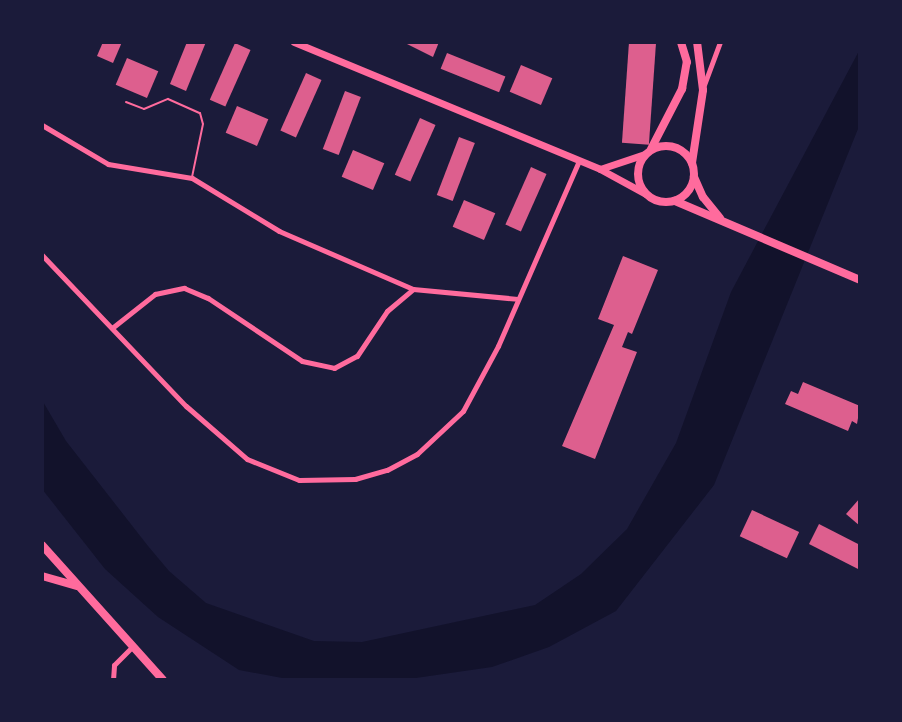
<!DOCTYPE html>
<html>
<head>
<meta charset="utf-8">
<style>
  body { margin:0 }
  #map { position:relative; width:902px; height:722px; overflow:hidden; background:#1b1b3a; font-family:Ubuntu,sans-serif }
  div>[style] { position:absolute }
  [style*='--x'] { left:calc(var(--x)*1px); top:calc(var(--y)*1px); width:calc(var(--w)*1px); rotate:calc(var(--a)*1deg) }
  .water>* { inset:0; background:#12122b }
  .building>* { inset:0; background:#dd5f8e; transform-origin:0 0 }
  .service>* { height:2px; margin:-1px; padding:0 1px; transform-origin:1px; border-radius:1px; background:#ff6b9d }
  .minor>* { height:5px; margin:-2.5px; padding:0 2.5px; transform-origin:2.5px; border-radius:2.5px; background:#ff6b9d }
  .tertiary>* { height:7px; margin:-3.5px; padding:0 3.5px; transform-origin:3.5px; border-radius:3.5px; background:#ff6b9d }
  .secondary>* { height:8px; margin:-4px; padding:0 4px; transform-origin:4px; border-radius:4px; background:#ff6b9d }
  .primary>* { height:8px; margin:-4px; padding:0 4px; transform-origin:4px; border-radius:4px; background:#ff6b9d }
  .primary>.ring { margin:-4px; padding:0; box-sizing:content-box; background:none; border:8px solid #ff6b9d; border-radius:50% }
  span { translate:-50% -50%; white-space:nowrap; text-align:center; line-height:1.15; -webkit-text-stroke:6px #1b1b3a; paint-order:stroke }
  .frame { position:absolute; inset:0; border:44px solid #1b1b3a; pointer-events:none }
</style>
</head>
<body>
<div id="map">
  <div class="water">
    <i style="clip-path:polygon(860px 49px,860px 124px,714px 485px,616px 611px,549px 647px,492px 667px,402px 680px,293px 680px,239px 670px,158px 617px,105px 569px,42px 489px,42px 400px,66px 441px,148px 546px,169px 571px,206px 603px,314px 641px,362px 642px,535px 605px,581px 574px,627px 529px,676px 443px,731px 292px)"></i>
  </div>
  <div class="building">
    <i style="clip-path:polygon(103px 42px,122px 42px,113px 63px,97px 56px)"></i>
    <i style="clip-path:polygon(187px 42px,206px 42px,186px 91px,170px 84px)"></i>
    <i style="clip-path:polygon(403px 42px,439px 42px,433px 57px)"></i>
    <i style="left:629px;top:42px;width:27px;height:101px;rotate:4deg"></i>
    <i style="left:235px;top:43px;width:17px;height:62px;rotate:24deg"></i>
    <i style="left:447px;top:53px;width:63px;height:17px;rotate:22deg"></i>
    <i style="left:127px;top:58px;width:34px;height:29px;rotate:23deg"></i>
    <i style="left:521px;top:65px;width:34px;height:29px;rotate:23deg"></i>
    <i style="left:306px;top:73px;width:17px;height:63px;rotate:24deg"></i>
    <i style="left:345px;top:91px;width:17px;height:62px;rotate:21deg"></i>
    <i style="left:237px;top:106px;width:34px;height:29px;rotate:23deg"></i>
    <i style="left:420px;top:118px;width:17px;height:62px;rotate:24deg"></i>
    <i style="left:459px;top:137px;width:17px;height:62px;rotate:21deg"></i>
    <i style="left:353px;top:150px;width:34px;height:29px;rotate:23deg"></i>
    <i style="left:531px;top:167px;width:17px;height:63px;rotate:24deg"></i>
    <i style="left:464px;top:200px;width:34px;height:29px;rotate:23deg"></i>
    <i style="clip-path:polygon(623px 256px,658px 270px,632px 334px,628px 332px,622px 347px,637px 352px,595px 459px,562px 446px,614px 325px,598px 319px)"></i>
    <i style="clip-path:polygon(803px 382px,860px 406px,857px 424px,852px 421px,848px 431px,785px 404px,791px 391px,798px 394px)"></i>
    <i style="clip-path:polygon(860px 498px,860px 526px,846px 514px)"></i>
    <i style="left:752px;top:510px;width:52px;height:29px;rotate:25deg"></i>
    <i style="clip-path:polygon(819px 524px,860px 545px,860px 570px,809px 544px)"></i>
  </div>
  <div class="service">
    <i style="--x:126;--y:102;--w:19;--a:21"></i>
    <i style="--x:144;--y:109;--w:26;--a:-23"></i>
    <i style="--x:168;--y:99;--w:35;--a:24"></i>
    <i style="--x:200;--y:113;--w:11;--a:75"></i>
    <i style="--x:203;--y:124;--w:54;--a:101.7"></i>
  </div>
  <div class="minor">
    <i style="--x:704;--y:85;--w:46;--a:-69.6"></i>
    <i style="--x:42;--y:125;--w:77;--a:30.6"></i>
    <i style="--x:108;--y:164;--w:85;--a:9.5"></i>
    <i style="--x:192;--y:178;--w:102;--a:31.3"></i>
    <i style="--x:279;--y:231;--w:146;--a:23.4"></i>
    <i style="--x:413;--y:289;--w:105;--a:5.4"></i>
    <i style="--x:42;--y:255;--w:209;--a:46.4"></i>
    <i style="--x:186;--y:406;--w:81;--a:41"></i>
    <i style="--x:247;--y:459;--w:56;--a:22"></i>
    <i style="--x:299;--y:480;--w:56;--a:-1"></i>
    <i style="--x:355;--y:479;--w:33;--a:-16"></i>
    <i style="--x:387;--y:470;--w:34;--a:-28"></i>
    <i style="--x:417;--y:454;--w:63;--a:-43.1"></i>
    <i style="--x:463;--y:411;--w:74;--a:-61.7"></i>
    <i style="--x:498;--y:346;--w:202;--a:-66.4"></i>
    <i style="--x:112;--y:328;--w:55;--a:-38.3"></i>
    <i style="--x:155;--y:294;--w:30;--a:-12"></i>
    <i style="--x:184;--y:288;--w:26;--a:23"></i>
    <i style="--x:208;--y:298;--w:113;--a:33.8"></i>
    <i style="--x:302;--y:361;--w:33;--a:12"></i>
    <i style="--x:334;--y:368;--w:26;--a:-28"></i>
    <i style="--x:357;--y:356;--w:54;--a:-56.3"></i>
    <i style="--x:387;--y:311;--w:34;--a:-40"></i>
    <i style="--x:113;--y:680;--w:15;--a:-86"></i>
    <i style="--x:114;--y:665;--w:25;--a:-45"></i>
  </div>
  <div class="tertiary">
    <i style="--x:294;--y:42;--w:331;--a:22.5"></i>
    <i style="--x:600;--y:169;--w:52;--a:28.5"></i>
    <i style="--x:600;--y:169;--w:47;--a:-18.4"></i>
  </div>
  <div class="secondary">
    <i style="--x:42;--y:545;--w:181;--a:48.1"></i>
    <i style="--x:42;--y:576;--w:36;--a:16"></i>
  </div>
  <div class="primary">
    <i class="ring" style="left:638px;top:146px;width:48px;height:48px"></i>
    <i style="--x:651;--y:149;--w:68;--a:-62.7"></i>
    <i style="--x:682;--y:89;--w:27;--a:-80"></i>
    <i style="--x:687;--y:62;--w:21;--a:-107"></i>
    <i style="--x:692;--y:163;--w:74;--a:-81.4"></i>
    <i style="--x:703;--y:90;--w:48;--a:-97.1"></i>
    <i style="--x:694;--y:177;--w:22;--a:66"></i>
    <i style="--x:703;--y:197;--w:27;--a:51"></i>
    <i style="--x:675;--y:201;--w:201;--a:23.1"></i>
  </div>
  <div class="frame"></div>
</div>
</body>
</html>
